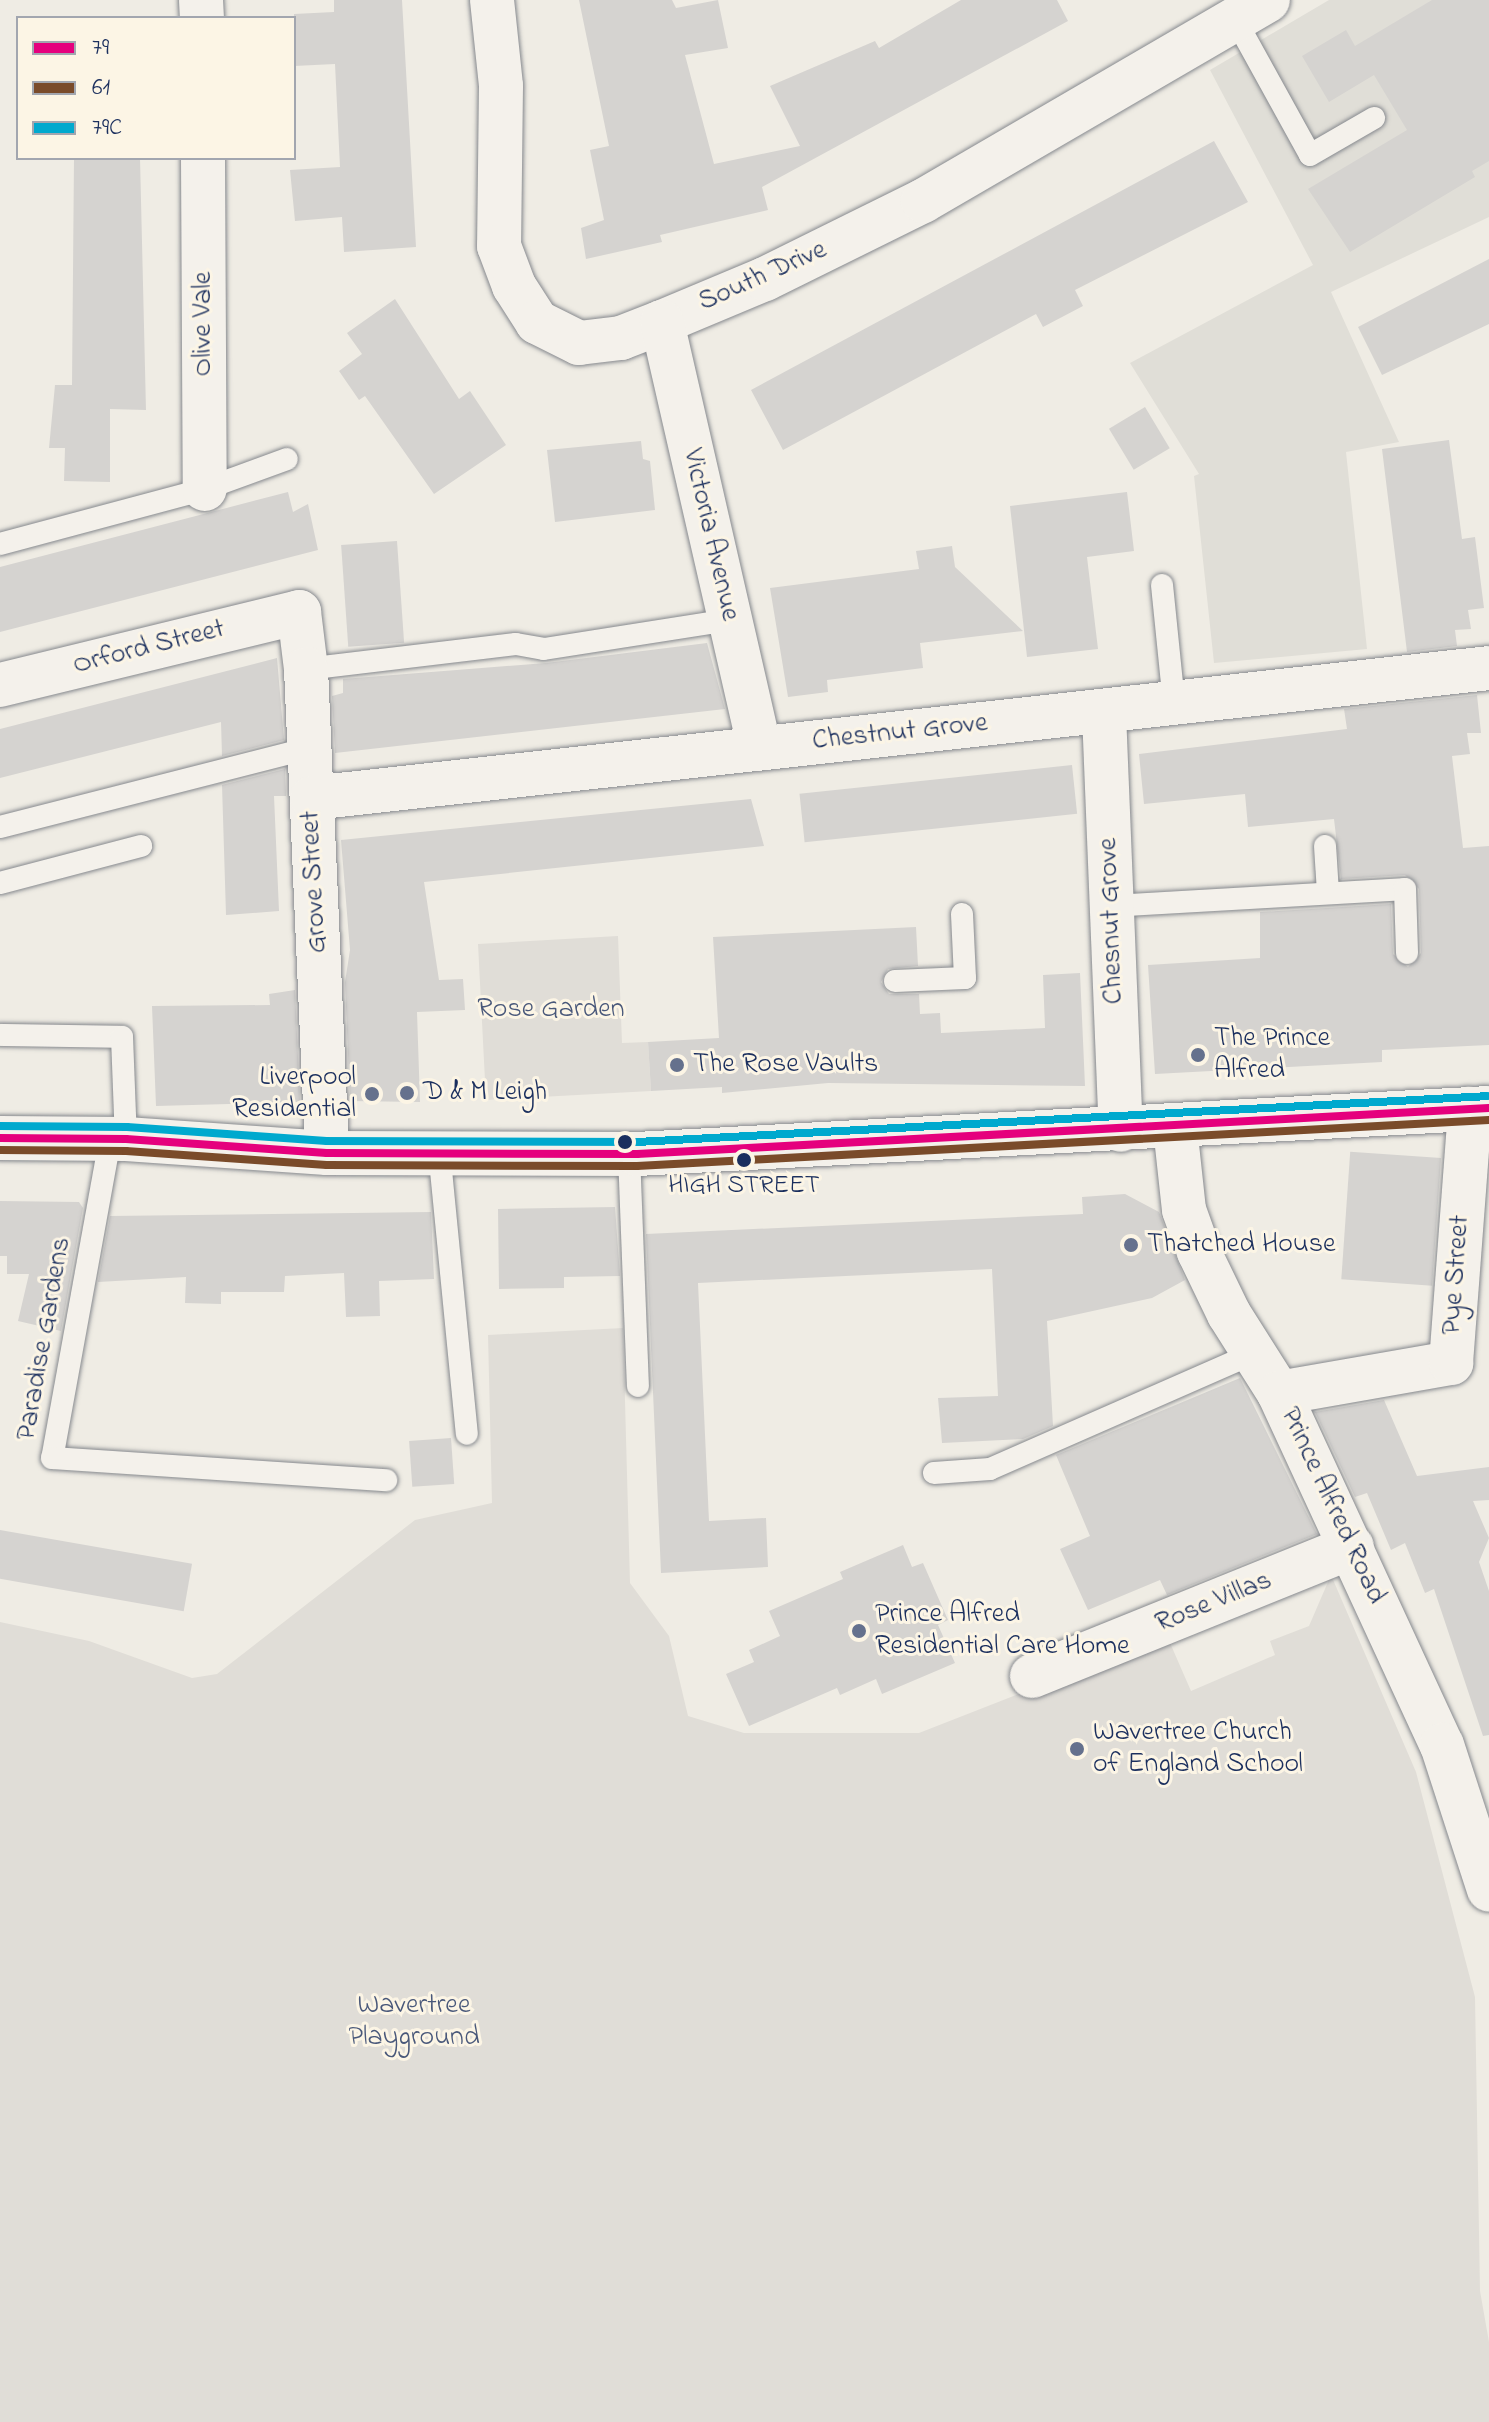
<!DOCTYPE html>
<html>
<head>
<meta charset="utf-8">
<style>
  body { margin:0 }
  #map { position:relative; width:1489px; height:2422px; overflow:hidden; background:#efece4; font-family:"Indie Flower",sans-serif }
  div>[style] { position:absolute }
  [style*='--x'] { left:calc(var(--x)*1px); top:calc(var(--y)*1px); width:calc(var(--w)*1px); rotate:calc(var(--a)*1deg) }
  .built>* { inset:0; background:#e0ded7 }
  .green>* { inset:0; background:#e0ddd7 }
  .building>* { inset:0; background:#d5d3d0; transform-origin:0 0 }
  .roads { filter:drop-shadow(0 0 2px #86898e) drop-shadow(0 0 2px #86898e) }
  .service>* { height:22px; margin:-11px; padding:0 11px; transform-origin:11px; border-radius:11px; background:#f4f1eb }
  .minor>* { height:44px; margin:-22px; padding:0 22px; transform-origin:22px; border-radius:22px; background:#f4f1eb }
  .secondary>* { height:44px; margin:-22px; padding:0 22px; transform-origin:22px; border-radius:22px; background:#f4f1eb }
  .bus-1>* { height:8px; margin:-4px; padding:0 4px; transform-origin:4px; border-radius:4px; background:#e5007d }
  .bus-2>* { height:8px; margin:-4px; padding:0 4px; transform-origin:4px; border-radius:4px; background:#7a4b2a }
  .bus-3>* { height:8px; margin:-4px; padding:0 4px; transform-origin:4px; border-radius:4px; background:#00a9ce }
  .dots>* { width:22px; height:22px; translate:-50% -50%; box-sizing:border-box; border:4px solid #fcf5e5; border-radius:50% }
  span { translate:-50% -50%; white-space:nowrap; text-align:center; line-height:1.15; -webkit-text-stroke:6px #fcf5e5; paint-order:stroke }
  .bus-label { font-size:26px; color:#1b2f5e }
  .street-label { font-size:28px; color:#1b2f5e }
  .park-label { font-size:28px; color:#49587a }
  .poi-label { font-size:28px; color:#1b2f5e }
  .left { translate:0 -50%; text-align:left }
  .right { translate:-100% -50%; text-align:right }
  .legend { position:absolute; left:16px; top:16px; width:280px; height:144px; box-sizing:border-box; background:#fcf5e5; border:2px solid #a2a6af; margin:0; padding:10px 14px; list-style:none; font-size:24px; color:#1b2f5e }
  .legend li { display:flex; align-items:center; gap:16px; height:40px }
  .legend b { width:40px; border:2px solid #a2a6af }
</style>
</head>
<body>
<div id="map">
  <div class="built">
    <i style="clip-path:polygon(1329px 0,1489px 0,1489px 217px,1331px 292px,1399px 442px,1346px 452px,1367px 649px,1214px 663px,1194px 476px,1199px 474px,1130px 363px,1313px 265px,1210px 70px)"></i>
  </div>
  <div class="green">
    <i style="clip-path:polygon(618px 936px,622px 1043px,648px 1042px,651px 1091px,486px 1100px,478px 944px)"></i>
    <i style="clip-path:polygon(623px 1328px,630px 1583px,669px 1636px,688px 1716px,744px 1733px,919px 1733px,1167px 1636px,1191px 1691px,1275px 1655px,1270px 1641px,1309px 1626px,1331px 1575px,1416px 1772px,1475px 1997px,1480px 2291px,1489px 2342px,1489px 2422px,0 2422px,0 1622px,89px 1641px,192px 1678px,217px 1674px,415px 1520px,492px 1503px,488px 1335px)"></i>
  </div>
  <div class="building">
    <i style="clip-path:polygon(334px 0,402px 0,416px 247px,344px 252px,342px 217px,295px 221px,290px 170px,340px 167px,335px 64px,294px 66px,294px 14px,334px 12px)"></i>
    <i style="clip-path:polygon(579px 0,672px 0,676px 8px,718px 0,728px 48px,685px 55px,714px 164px,800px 146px,770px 86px,875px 41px,879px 48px,961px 0,1057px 0,1068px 21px,762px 187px,768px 210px,660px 235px,662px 242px,586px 259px,581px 228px,604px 220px,590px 150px,609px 146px)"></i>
    <i style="clip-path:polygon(1432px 0,1489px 0,1489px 161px,1472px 171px,1475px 177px,1350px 252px,1308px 189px,1407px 130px,1374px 75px,1329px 102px,1302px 56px,1346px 30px,1355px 46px)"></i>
    <i style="clip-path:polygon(1214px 141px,1248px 202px,1075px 290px,1083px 306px,1043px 327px,1036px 314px,783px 450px,751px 390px)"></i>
    <i style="clip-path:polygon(74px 158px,140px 158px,146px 410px,110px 409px,110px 482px,64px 481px,65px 448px,49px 448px,55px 385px,72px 385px)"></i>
    <i style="clip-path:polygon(1489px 259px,1489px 324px,1382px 375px,1358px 327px)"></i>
    <i style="clip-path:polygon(395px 299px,459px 399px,470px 391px,506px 445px,434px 494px,365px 396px,359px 400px,339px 371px,362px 354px,347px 333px)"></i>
    <i style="left:1145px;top:407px;width:48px;height:42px;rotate:59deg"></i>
    <i style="clip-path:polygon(1449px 440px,1462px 539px,1475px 537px,1484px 608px,1468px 610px,1471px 629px,1455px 630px,1457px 646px,1407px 652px,1382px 449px)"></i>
    <i style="clip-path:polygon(641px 441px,643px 459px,650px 461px,655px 510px,555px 522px,547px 450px)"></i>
    <i style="clip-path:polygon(288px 492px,293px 512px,308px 504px,318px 550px,0 632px,0 567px)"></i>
    <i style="clip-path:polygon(1127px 492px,1134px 551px,1087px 557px,1098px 649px,1027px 657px,1010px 506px)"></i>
    <i style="left:397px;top:541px;width:102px;height:56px;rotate:86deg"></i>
    <i style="clip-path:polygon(952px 546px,955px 567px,1023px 631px,920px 643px,923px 668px,827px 680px,828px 692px,788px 697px,770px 588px,919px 569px,916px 551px)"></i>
    <i style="clip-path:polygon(707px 643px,725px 709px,335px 753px,332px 696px,343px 693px,343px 679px,546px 663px)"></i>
    <i style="clip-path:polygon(277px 658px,284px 740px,222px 756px,221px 722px,0 778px,0 729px)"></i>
    <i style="clip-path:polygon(1477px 695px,1481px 733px,1467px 733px,1470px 754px,1452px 756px,1463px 848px,1489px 846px,1489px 1045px,1382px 1050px,1382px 1062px,1155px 1074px,1148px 965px,1260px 958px,1260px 912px,1391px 904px,1393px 954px,1408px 967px,1421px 953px,1419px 889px,1405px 875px,1341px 879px,1334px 819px,1248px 827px,1245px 794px,1144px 804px,1139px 754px,1347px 729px,1344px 709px)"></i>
    <i style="left:1072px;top:765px;width:49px;height:274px;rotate:84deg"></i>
    <i style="clip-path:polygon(285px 769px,286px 796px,274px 796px,279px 911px,226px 915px,222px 785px)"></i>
    <i style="clip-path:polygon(751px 799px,764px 846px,424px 882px,439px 980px,463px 979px,465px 1010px,417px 1012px,420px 1102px,350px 1101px,345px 982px,350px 950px,341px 840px)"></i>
    <i style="clip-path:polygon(916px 927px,918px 966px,888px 969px,881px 982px,889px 994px,919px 994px,920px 1014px,940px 1013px,941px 1033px,1045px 1028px,1043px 975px,1080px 973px,1085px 1086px,828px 1083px,722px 1093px,722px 1087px,651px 1091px,648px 1042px,719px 1038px,713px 937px)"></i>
    <i style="clip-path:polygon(295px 990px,300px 1102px,156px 1106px,152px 1006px,270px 1005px,269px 994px)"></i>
    <i style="left:1441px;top:1158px;width:128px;height:91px;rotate:94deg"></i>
    <i style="clip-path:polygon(1125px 1194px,1159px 1212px,1185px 1280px,1152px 1298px,1047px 1321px,1053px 1426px,1023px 1439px,942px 1443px,938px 1398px,998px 1396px,992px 1269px,698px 1283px,709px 1521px,766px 1518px,768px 1567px,661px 1573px,646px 1234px,1083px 1214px,1082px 1197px)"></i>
    <i style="clip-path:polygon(0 1201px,79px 1202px,83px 1208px,61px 1331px,18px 1321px,29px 1274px,7px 1274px,7px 1256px,0 1256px)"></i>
    <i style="clip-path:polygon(615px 1207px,620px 1276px,564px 1277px,564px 1288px,499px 1289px,498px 1209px)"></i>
    <i style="clip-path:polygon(431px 1212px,434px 1279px,379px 1281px,380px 1316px,346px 1317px,344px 1273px,285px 1276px,284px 1292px,221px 1292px,221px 1304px,185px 1303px,186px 1277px,98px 1282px,110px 1216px)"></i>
    <i style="clip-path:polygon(1240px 1378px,1317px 1534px,1167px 1595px,1160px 1580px,1088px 1610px,1060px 1549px,1090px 1536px,1056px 1455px)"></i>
    <i style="clip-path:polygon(1384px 1400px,1417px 1476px,1489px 1467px,1489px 1500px,1473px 1501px,1489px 1538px,1479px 1562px,1489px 1591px,1489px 1735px,1483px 1736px,1434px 1589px,1425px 1593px,1405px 1543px,1391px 1550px,1367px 1493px,1355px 1497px,1315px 1412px)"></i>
    <i style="left:451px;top:1438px;width:46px;height:42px;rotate:86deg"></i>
    <i style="left:0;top:1530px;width:195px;height:48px;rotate:10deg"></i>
    <i style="clip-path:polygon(903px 1545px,912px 1567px,923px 1563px,948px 1620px,938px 1625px,955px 1663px,882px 1694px,876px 1679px,840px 1695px,837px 1688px,749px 1726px,726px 1674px,754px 1662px,749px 1650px,780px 1636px,769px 1611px,843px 1579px,840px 1572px)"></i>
  </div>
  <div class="roads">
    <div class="service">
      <i style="--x:1235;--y:19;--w:155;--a:61.1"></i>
      <i style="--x:1310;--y:155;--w:74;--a:-30"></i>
      <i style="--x:0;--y:544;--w:212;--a:-15"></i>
      <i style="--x:205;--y:489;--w:87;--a:-20.1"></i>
      <i style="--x:1162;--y:585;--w:120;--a:84.2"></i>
      <i style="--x:306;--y:669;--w:211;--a:-6.8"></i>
      <i style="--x:516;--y:644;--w:28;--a:10"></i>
      <i style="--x:544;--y:649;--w:188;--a:-8.9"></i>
      <i style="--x:0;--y:827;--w:317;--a:-14.3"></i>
      <i style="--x:1325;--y:846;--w:47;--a:86.3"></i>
      <i style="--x:0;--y:883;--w:146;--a:-14.7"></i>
      <i style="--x:1111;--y:906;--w:294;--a:-3.3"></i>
      <i style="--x:1405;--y:889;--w:64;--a:88.2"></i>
      <i style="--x:895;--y:981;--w:70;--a:-2.5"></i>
      <i style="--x:965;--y:978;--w:64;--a:-92.7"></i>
      <i style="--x:0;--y:1035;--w:122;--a:0.9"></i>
      <i style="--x:122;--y:1037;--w:102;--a:87.8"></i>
      <i style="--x:110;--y:1140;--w:323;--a:100.3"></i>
      <i style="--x:52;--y:1458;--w:335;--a:3.8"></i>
      <i style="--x:439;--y:1150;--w:285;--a:84.4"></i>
      <i style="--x:629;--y:1154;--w:232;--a:87.8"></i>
      <i style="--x:934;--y:1473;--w:56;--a:-4.1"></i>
      <i style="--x:990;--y:1469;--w:288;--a:-23.7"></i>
    </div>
    <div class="minor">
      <i style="--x:201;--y:0;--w:18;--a:87"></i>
      <i style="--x:492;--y:0;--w:86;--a:84"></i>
      <i style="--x:501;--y:86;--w:160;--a:90.7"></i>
      <i style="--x:499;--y:246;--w:43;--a:69.4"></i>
      <i style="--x:514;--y:286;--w:43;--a:57.4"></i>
      <i style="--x:537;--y:322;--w:47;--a:26.6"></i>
      <i style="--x:579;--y:343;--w:42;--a:-6.8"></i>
      <i style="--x:621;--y:338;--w:44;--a:-21.3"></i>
      <i style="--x:662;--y:322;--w:112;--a:-22.7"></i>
      <i style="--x:765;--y:279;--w:176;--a:-26.3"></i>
      <i style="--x:923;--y:201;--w:399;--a:-30.2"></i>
      <i style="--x:203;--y:158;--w:331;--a:89.7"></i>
      <i style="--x:662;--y:322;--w:436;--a:77.1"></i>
      <i style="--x:0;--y:685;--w:308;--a:-13.7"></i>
      <i style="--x:299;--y:612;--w:57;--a:83"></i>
      <i style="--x:306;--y:669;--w:484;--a:87.5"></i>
      <i style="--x:1104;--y:713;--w:417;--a:87.7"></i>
      <i style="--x:312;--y:798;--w:1184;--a:-6.3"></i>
      <i style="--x:1175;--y:1127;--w:83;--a:83.8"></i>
      <i style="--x:1184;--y:1210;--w:45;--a:70.3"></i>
      <i style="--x:1199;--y:1252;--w:69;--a:64.2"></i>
      <i style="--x:1229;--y:1314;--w:93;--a:57.7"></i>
      <i style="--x:1279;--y:1393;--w:388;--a:65.2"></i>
      <i style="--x:1442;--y:1745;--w:152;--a:72"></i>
      <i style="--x:1279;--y:1393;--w:175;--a:-9.9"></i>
      <i style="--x:1451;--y:1363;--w:255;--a:-85.7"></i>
      <i style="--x:1032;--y:1676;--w:345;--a:-22"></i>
    </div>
    <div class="secondary">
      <i style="--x:0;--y:1138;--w:126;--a:0.5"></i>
      <i style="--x:126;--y:1139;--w:201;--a:4"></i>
      <i style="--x:327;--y:1153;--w:310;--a:0.2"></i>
      <i style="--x:637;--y:1154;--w:853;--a:-3.09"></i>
    </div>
  </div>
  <div class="bus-1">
    <i style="--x:0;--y:1138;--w:126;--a:0.5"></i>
    <i style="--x:126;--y:1139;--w:201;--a:4"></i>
    <i style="--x:327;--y:1153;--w:310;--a:0.2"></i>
    <i style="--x:637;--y:1154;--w:853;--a:-3.09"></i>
  </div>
  <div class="bus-2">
    <i style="--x:0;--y:1150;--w:126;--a:0.5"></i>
    <i style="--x:126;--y:1151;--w:201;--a:4"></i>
    <i style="--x:327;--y:1165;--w:310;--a:0.2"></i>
    <i style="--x:637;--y:1166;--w:853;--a:-3.09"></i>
  </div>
  <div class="bus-3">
    <i style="--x:0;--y:1126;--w:127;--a:0.5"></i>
    <i style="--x:127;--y:1127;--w:200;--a:4"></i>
    <i style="--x:327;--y:1141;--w:310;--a:0.2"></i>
    <i style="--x:637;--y:1142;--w:852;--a:-3.09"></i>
  </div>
  <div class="dots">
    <i style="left:1198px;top:1055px;background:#65718d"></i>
    <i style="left:677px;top:1065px;background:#65718d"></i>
    <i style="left:407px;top:1093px;background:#65718d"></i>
    <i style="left:372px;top:1094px;background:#65718d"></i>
    <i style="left:625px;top:1142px;background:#1b2f5e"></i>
    <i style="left:744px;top:1160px;background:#1b2f5e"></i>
    <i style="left:1131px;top:1245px;background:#65718d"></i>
    <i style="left:859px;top:1631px;background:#65718d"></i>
    <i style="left:1077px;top:1749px;background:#65718d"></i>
  </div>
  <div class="bus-label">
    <span style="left:744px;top:1187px">HIGH STREET</span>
  </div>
  <div class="street-label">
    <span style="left:763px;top:277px;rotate:-24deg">South Drive</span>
    <span style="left:204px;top:324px;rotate:-90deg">Olive Vale</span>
    <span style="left:710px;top:535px;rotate:77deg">Victoria Avenue</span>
    <span style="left:149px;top:648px;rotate:-14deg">Orford Street</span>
    <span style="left:900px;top:733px;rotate:-6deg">Chestnut Grove</span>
    <span style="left:315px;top:882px;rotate:-93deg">Grove Street</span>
    <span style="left:1112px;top:921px;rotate:-92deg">Chesnut Grove</span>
    <span style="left:1457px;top:1275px;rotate:-86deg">Pye Street</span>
    <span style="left:45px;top:1339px;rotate:-80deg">Paradise Gardens</span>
    <span style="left:1332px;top:1506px;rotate:65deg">Prince Alfred Road</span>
    <span style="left:1214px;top:1603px;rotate:-22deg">Rose Villas</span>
  </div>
  <div class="park-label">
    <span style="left:551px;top:1010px">Rose Garden</span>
    <span style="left:414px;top:2022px">Wavertree<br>Playground</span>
  </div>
  <div class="poi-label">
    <span class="left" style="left:1214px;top:1055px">The Prince<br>Alfred</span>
    <span class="left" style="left:693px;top:1065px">The Rose Vaults</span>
    <span class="right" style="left:356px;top:1094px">Liverpool<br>Residential</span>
    <span class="left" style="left:423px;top:1093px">D &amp; M Leigh</span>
    <span class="left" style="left:1147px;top:1245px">Thatched House</span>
    <span class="left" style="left:875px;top:1631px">Prince Alfred<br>Residential Care Home</span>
    <span class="left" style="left:1093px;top:1749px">Wavertree Church<br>of England School</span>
  </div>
  <ul class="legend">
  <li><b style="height:10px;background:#e5007d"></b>79</li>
  <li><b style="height:10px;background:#7a4b2a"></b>61</li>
  <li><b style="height:10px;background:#00a9ce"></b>79C</li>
  </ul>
</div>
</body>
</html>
